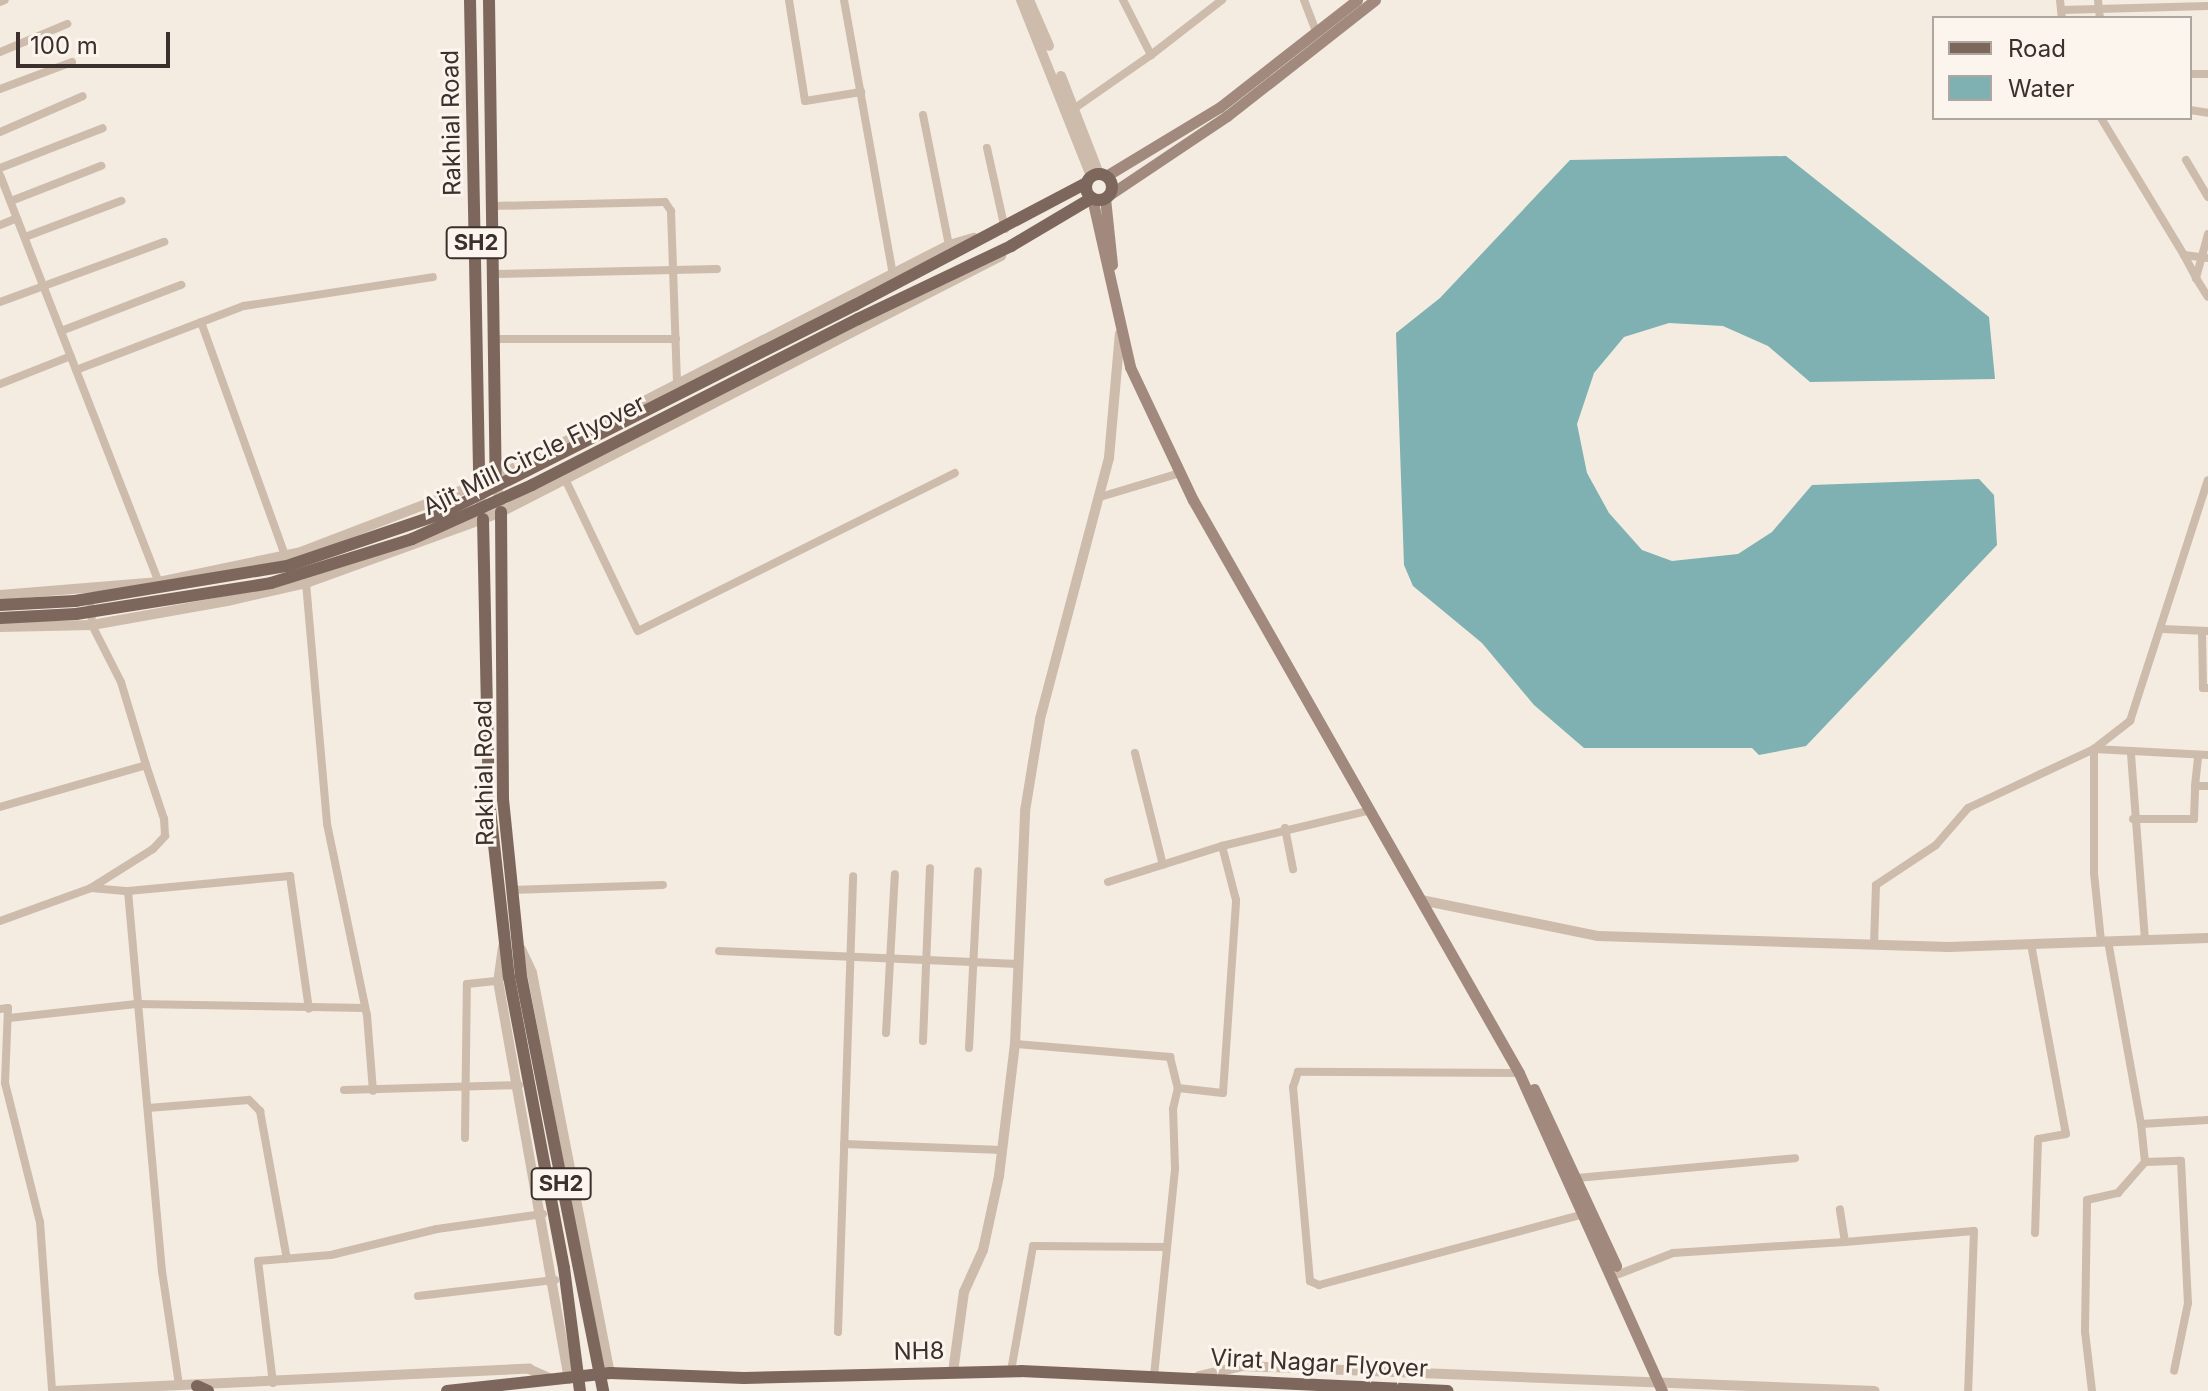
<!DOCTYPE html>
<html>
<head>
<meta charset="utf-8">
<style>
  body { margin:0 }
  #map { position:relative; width:2208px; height:1391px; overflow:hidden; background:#f4ebe1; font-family:Inter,sans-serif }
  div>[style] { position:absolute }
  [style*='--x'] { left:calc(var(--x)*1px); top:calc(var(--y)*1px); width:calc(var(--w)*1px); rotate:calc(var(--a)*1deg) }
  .water>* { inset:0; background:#7fb0b2 }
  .minor>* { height:8px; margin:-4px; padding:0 4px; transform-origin:4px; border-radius:4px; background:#cdbbac }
  .tertiary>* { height:10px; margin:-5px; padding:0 5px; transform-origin:5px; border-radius:5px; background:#cdbbac }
  .secondary>* { height:11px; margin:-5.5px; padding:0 5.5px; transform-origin:5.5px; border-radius:5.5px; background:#a18a7d }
  .primary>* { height:12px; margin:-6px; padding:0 6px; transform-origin:6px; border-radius:6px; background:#7d675c }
  .primary>.ring { margin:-6px; padding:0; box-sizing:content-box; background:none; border:12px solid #7d675c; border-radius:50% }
  .primary-bridge>* { height:12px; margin:-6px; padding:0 6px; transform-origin:6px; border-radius:6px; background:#7d675c }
  span { translate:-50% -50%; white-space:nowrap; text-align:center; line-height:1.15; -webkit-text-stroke:6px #fbf5ee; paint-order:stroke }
  .shield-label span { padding:2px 6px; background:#fbf5ee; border:2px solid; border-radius:6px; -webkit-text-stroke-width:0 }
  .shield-label { font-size:22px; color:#3b302b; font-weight:700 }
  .street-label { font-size:24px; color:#3b302b }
  .legend { position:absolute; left:1932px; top:16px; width:260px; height:104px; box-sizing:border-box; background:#fbf5ee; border:2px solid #aea6a0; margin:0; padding:10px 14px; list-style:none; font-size:24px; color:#3b302b }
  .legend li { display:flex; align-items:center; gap:16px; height:40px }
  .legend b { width:40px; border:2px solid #aea6a0 }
  .scale { position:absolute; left:16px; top:32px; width:154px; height:36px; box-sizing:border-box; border:4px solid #3b302b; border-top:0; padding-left:10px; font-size:24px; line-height:28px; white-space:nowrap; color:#3b302b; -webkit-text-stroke:6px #fbf5ee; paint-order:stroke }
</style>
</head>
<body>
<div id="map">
  <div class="water">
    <i style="clip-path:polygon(1786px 156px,1989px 317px,1995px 379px,1810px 382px,1768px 346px,1723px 326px,1669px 323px,1624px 337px,1594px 373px,1577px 424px,1587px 473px,1609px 513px,1642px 550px,1672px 561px,1738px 554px,1772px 532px,1812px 485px,1979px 479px,1994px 495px,1997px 545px,1806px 746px,1759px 755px,1752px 748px,1584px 748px,1534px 705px,1482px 643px,1413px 586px,1404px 565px,1396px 333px,1440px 298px,1570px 160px)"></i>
  </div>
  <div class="minor">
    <i style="--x:789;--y:0;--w:102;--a:81"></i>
    <i style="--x:805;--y:101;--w:57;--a:-9.1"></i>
    <i style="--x:844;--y:0;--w:279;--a:79.9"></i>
    <i style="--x:1123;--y:0;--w:62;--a:63"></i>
    <i style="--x:1151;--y:55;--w:90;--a:-37.8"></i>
    <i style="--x:1304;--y:0;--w:34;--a:69"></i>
    <i style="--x:2060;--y:0;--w:18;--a:84"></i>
    <i style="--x:2098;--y:0;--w:18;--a:84"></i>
    <i style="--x:0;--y:2;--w:5;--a:-22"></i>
    <i style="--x:2061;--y:10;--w:147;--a:-1.6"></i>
    <i style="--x:0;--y:52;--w:73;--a:-22.7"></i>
    <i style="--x:2190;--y:74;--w:18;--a:0"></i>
    <i style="--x:0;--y:89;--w:77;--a:-20.6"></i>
    <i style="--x:1075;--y:108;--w:93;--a:-34.9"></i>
    <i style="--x:2190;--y:110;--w:18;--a:9"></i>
    <i style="--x:923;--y:115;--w:133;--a:78.7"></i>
    <i style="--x:2101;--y:118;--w:160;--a:58.8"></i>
    <i style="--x:2184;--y:255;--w:24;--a:7"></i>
    <i style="--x:0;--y:132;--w:90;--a:-23.4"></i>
    <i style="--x:987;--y:148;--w:83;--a:77.5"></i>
    <i style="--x:2186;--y:160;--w:43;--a:59.3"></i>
    <i style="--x:0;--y:168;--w:110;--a:-21.2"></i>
    <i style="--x:0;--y:175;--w:437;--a:68.7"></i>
    <i style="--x:11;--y:201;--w:97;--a:-21.3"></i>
    <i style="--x:492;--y:206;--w:173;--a:-1.3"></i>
    <i style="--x:665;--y:202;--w:11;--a:56"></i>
    <i style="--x:671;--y:211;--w:173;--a:88"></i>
    <i style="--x:0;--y:225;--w:18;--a:-22"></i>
    <i style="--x:2208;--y:234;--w:46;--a:105.3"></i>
    <i style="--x:2196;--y:278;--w:22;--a:58"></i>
    <i style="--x:25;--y:237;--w:103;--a:-20.6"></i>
    <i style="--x:2184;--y:255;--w:26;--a:62"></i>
    <i style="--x:494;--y:274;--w:223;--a:-1.3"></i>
    <i style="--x:0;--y:302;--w:175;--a:-20.1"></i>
    <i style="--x:201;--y:322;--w:248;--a:70.2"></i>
    <i style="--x:61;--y:331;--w:129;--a:-21"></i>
    <i style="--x:495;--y:339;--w:181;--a:0"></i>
    <i style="--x:76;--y:370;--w:180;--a:-20.9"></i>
    <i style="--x:244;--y:306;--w:191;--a:-8.7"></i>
    <i style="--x:0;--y:384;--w:76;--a:-21.5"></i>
    <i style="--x:566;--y:481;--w:166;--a:64.4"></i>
    <i style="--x:638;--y:631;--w:354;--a:-26.5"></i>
    <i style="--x:1100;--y:497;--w:84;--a:-16.7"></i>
    <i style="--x:306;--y:583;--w:242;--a:85"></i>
    <i style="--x:327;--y:824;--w:195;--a:78.2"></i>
    <i style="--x:367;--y:1015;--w:76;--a:85.5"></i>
    <i style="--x:2162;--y:629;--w:46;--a:2.5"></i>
    <i style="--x:2202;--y:631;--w:57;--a:89"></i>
    <i style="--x:2203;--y:688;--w:5;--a:0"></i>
    <i style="--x:1135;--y:753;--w:115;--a:76"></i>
    <i style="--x:2131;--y:754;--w:187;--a:85.7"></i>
    <i style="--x:2195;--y:786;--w:31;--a:-84"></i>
    <i style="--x:0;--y:807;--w:152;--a:-16"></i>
    <i style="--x:146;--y:765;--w:87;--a:-106.8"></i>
    <i style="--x:121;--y:682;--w:64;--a:-117"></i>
    <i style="--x:92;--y:625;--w:18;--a:-93"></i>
    <i style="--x:2133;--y:819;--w:61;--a:0"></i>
    <i style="--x:2194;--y:819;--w:33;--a:-88"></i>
    <i style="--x:2195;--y:786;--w:13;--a:0"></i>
    <i style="--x:1285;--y:828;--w:42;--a:79"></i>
    <i style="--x:1108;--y:882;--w:120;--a:-17.5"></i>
    <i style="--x:91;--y:888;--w:37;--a:5"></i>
    <i style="--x:128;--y:891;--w:163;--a:-5.3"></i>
    <i style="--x:290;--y:876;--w:134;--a:81.9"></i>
    <i style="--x:511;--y:890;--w:152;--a:-1.9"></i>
    <i style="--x:128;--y:891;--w:382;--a:84.9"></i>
    <i style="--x:162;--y:1271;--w:115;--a:81.5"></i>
    <i style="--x:0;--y:921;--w:97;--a:-19.9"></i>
    <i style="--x:91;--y:888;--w:73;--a:-32.2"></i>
    <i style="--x:153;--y:849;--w:18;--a:-47"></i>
    <i style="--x:165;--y:836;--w:17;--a:-93"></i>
    <i style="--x:164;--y:819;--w:57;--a:-108.4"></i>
    <i style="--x:2101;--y:941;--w:68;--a:-95.9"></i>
    <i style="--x:2094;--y:873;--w:124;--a:-90"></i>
    <i style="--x:2094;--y:749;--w:46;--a:-37.9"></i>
    <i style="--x:2130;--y:721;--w:253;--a:-72.1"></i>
    <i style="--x:2108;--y:941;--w:186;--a:79.8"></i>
    <i style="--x:2141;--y:1124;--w:67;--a:-3.4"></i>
    <i style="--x:2031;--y:944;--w:193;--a:79.6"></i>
    <i style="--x:2066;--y:1134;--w:28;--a:170"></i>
    <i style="--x:2038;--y:1139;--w:94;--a:91.8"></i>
    <i style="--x:1874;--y:945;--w:60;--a:-88.1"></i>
    <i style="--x:1876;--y:885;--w:72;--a:-33.7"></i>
    <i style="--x:1936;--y:845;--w:49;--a:-49.1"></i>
    <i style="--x:1968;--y:808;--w:139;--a:-25.1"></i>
    <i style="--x:2094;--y:749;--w:114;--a:3"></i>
    <i style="--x:719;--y:951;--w:299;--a:2.5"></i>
    <i style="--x:0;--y:1009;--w:8;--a:-7"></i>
    <i style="--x:8;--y:1008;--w:75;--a:92.3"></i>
    <i style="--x:5;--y:1083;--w:143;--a:75.9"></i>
    <i style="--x:40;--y:1222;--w:169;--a:85.9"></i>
    <i style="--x:9;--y:1018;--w:128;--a:-6.3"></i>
    <i style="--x:136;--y:1004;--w:229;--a:1"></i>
    <i style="--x:886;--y:1033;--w:159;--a:-86.8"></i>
    <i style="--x:923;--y:1041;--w:173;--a:-87.7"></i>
    <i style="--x:1015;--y:1044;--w:156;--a:4.8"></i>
    <i style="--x:1170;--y:1057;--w:32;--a:76"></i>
    <i style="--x:969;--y:1048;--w:177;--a:-87.1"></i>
    <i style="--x:1519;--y:1073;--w:221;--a:-179.7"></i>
    <i style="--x:1298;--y:1072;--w:16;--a:108"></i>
    <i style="--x:1293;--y:1087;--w:195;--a:85"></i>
    <i style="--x:1310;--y:1281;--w:10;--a:24"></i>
    <i style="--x:1319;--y:1285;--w:274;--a:-15"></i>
    <i style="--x:344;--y:1090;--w:175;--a:-1.6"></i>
    <i style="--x:148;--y:1108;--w:101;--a:-4.5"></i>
    <i style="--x:249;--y:1100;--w:16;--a:45"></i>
    <i style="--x:260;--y:1111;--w:150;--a:79.7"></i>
    <i style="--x:2141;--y:1124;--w:38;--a:84"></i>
    <i style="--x:2145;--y:1162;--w:36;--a:-2"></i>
    <i style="--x:2181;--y:1161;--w:142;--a:87.2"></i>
    <i style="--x:2188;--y:1303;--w:69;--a:101.6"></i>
    <i style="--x:465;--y:1138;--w:154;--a:-89.3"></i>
    <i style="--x:467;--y:984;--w:31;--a:-6"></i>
    <i style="--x:844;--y:1144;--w:158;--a:2.2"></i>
    <i style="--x:1577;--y:1178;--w:219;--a:-5.2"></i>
    <i style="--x:1845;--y:1242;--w:129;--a:-4.9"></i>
    <i style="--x:1974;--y:1231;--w:160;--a:92.1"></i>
    <i style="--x:1619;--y:1274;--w:58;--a:-21.3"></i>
    <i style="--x:1673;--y:1253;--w:172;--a:-3.7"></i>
    <i style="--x:1845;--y:1242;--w:33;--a:-99"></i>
    <i style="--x:418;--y:1296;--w:138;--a:-6.7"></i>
    <i style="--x:838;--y:1332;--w:456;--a:-88.1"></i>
    <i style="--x:1011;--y:1371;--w:127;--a:-80"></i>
    <i style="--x:1033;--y:1246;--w:133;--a:0.4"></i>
    <i style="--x:1154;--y:1376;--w:209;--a:-84.2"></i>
    <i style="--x:1175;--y:1168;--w:59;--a:-91.9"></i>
    <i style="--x:1173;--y:1109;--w:22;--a:-77"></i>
    <i style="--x:1178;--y:1088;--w:45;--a:6.3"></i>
    <i style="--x:1223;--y:1093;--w:193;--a:-86.1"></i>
    <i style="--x:1236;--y:900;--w:56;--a:-104.5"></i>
    <i style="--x:1222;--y:846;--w:153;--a:-13.6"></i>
    <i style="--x:273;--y:1383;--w:123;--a:-97"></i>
    <i style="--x:258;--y:1261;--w:73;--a:-4.7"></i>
    <i style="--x:331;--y:1255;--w:109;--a:-13.8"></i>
    <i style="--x:437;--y:1229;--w:107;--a:-8.1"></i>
    <i style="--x:2092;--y:1391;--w:60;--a:-96.7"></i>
    <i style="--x:2085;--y:1331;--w:131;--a:-89.1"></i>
    <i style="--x:2087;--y:1200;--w:32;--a:-13"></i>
    <i style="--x:2118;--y:1193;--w:41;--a:-48.9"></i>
  </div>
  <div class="tertiary">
    <i style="--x:1021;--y:0;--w:189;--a:68.3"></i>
    <i style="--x:1029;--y:0;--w:50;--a:66.5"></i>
    <i style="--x:1061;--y:76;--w:105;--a:68.8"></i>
    <i style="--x:496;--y:477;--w:509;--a:-27.12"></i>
    <i style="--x:949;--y:245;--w:26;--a:-16"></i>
    <i style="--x:501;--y:512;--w:562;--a:-27.11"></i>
    <i style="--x:0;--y:595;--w:160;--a:-4.7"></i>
    <i style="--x:159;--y:582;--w:145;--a:-11.9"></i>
    <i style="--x:301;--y:552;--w:209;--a:-21"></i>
    <i style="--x:496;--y:477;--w:35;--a:82"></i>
    <i style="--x:501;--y:512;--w:19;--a:159"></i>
    <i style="--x:483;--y:519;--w:32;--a:-97"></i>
    <i style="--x:0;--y:627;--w:92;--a:-1.2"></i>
    <i style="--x:92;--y:625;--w:137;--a:-10.1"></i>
    <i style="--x:227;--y:601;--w:81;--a:-12.8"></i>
    <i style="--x:306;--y:583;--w:188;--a:-19.9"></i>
    <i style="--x:1421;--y:900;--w:181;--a:11.5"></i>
    <i style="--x:1598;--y:936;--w:351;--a:1.8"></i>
    <i style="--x:1949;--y:947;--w:259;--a:-2"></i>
    <i style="--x:503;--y:947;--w:34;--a:98"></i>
    <i style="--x:498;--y:981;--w:404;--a:79.9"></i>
    <i style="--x:521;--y:949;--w:26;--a:65"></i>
    <i style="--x:532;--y:973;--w:408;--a:79"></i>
    <i style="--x:953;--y:1372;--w:81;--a:-82.2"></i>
    <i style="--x:964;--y:1292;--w:46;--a:-65.7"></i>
    <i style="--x:983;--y:1250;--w:76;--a:-77.8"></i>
    <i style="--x:999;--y:1176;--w:133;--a:-83.1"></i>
    <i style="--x:1015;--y:1044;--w:233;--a:-87.5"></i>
    <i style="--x:1025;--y:811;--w:93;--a:-80.7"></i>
    <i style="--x:1040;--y:719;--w:270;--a:-75.2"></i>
    <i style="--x:1109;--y:458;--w:125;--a:-85"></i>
    <i style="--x:1199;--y:1376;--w:44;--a:-13.1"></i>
    <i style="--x:1242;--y:1366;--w:633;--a:2.26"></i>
    <i style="--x:54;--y:1391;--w:476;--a:-2.7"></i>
    <i style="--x:529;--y:1369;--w:27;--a:24"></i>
  </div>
  <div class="secondary">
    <i style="--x:1106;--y:176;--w:133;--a:-31.2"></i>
    <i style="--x:1220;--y:107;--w:174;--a:-38"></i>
    <i style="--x:1109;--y:195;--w:142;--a:-33.8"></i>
    <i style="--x:1227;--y:116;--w:188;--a:-38.1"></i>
    <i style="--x:1092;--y:198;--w:173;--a:77.3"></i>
    <i style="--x:1130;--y:367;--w:147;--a:64.7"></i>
    <i style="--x:1193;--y:500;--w:659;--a:60.36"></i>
    <i style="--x:1519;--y:1073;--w:349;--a:65.8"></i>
    <i style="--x:1105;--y:198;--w:67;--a:84"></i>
    <i style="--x:1534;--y:1089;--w:195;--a:65.1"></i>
  </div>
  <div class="primary">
    <i style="--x:470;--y:0;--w:485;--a:88.9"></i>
    <i style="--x:489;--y:0;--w:477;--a:89.2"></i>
    <i class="ring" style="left:1086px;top:174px;width:14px;height:14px"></i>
    <i style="--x:855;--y:305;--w:261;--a:-27.8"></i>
    <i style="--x:858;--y:319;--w:170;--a:-25.5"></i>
    <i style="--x:1011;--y:246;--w:94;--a:-30.7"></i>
    <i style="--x:501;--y:512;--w:287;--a:89.6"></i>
    <i style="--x:503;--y:799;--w:178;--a:84.2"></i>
    <i style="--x:483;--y:519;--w:281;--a:88.8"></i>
    <i style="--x:489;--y:800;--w:178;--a:83.6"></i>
    <i style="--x:0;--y:605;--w:75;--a:-3.1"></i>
    <i style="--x:0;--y:618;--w:76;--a:-3"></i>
    <i style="--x:197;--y:1386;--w:12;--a:24"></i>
    <i style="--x:447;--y:1391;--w:164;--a:-6.3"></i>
    <i style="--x:610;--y:1373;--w:134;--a:2.1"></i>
    <i style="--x:744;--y:1378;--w:277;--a:-1.4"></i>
    <i style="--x:1021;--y:1371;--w:427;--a:2.7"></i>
  </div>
  <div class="primary-bridge">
    <i style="--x:75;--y:601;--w:215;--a:-9.4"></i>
    <i style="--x:287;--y:566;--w:163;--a:-18.7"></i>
    <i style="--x:441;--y:514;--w:464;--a:-26.8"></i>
    <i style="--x:76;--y:614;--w:197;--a:-9"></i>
    <i style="--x:271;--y:583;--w:148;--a:-17.3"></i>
    <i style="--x:412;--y:539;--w:132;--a:-24.2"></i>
    <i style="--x:532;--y:485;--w:366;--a:-27"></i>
    <i style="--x:521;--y:976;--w:423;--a:78.8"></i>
    <i style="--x:509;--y:977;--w:296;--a:79.3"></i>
    <i style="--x:564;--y:1268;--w:124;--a:82.6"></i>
  </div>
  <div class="shield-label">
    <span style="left:476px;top:243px">SH2</span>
    <span style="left:561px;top:1184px">SH2</span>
  </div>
  <div class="street-label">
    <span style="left:451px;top:123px;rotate:-91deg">Rakhial Road</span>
    <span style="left:534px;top:455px;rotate:-26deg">Ajit Mill Circle Flyover</span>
    <span style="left:484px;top:773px;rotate:-91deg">Rakhial Road</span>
    <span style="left:919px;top:1351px;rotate:-1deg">NH8</span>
    <span style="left:1319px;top:1363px;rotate:3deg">Virat Nagar Flyover</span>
  </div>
  <ul class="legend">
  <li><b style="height:10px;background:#7d675c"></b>Road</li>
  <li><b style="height:22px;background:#7fb0b2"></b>Water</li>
  </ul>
  <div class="scale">100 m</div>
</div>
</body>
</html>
